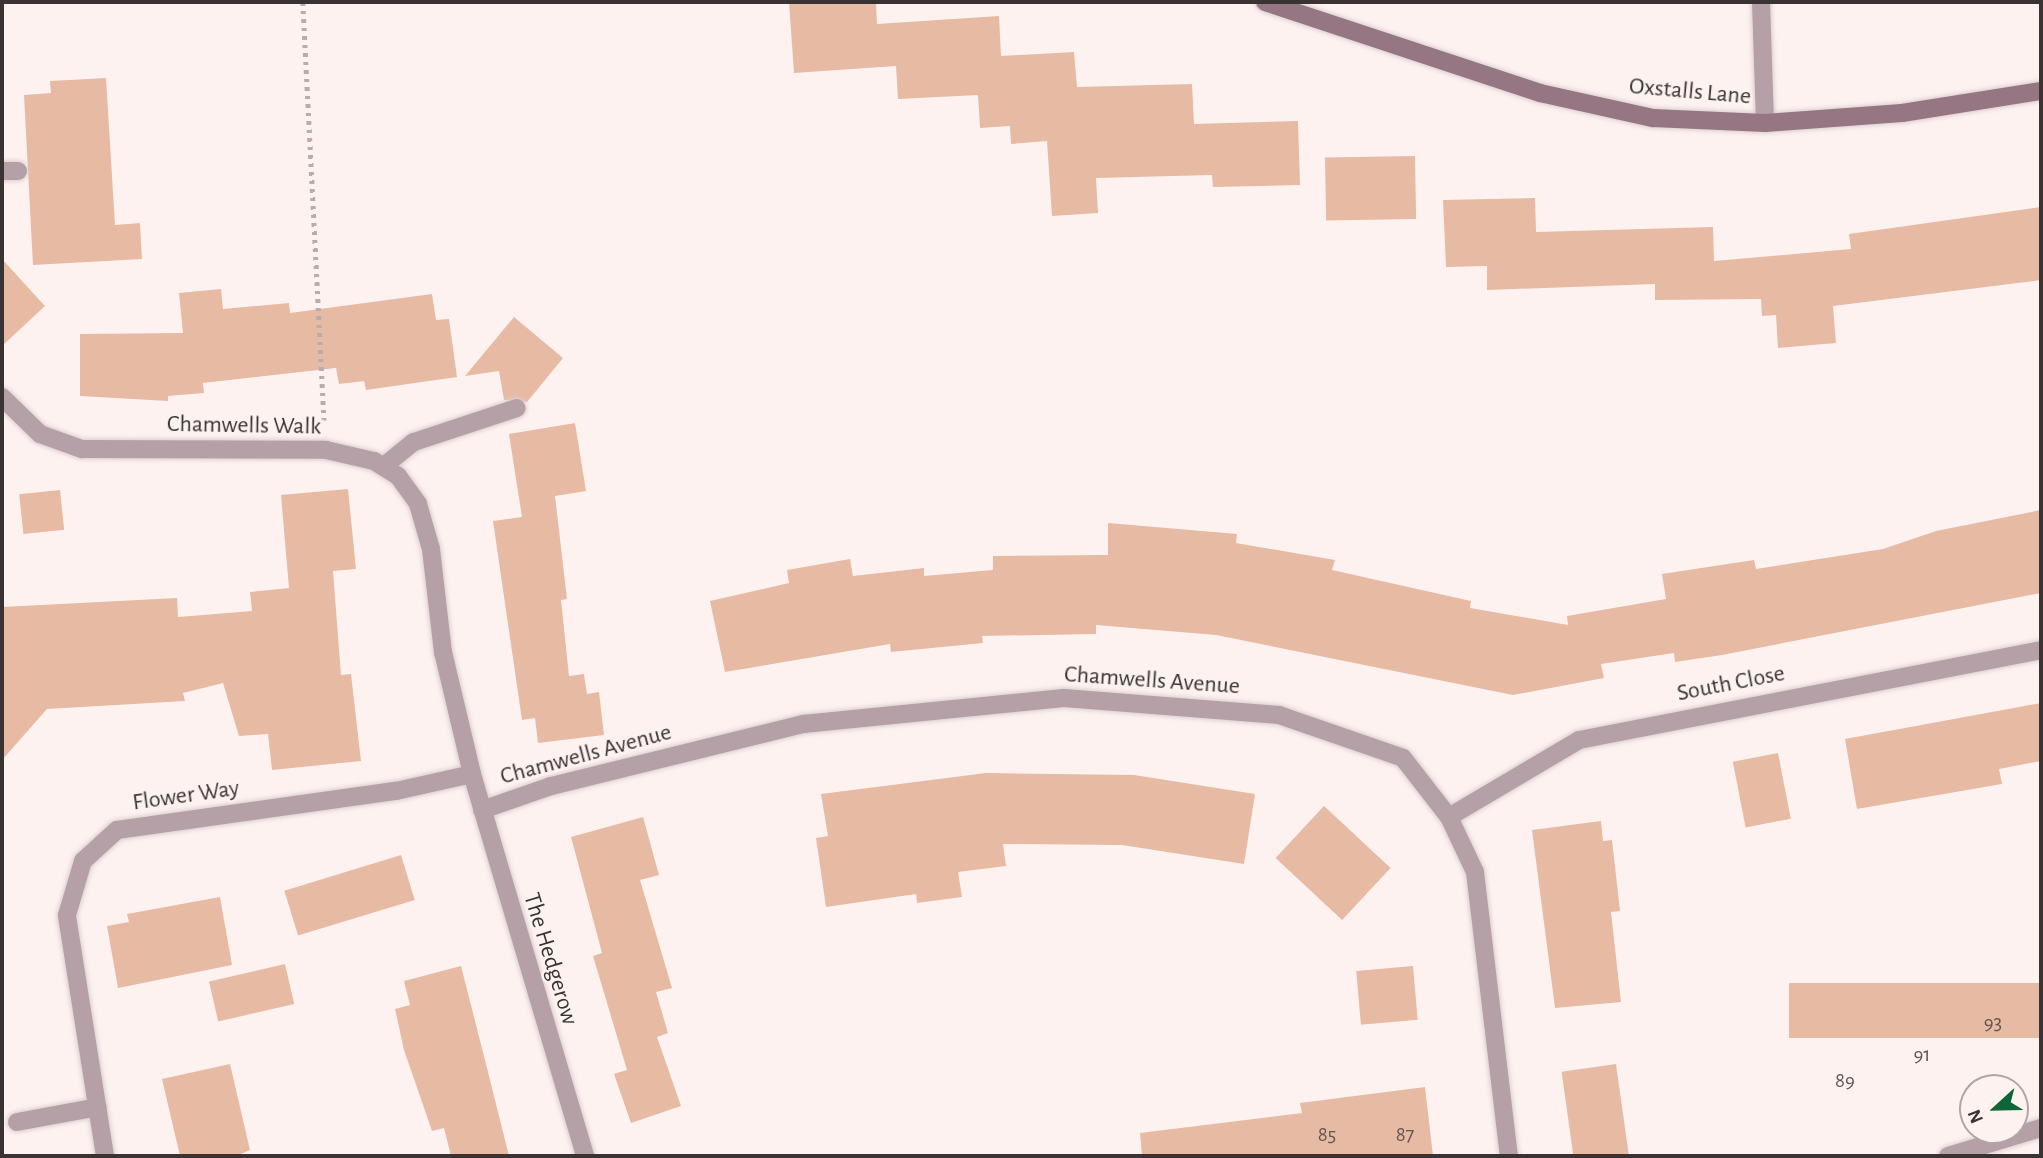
<!DOCTYPE html>
<html>
<head>
<meta charset="utf-8">
<style>
  body { margin:0 }
  #map { position:relative; width:2043px; height:1158px; overflow:hidden; background:#fef2f1; font-family:"Alegreya Sans",sans-serif }
  div>[style] { position:absolute }
  [style*='--x'] { left:calc(var(--x)*1px); top:calc(var(--y)*1px); width:calc(var(--w)*1px); rotate:calc(var(--a)*1deg) }
  .building>* { inset:0; background:#e7baa4; transform-origin:0 0 }
  .path>* { height:4.5px; margin-top:-2.25px; transform-origin:0; background:repeating-linear-gradient(90deg,#b7adac 0 3.5px,transparent 0 8.5px) }
  .roads { filter:drop-shadow(0 0 2px #dbd0cf) drop-shadow(0 0 2px #dbd0cf) }
  .lane>* { height:18px; margin:-9px; padding:0 9px; transform-origin:9px; border-radius:9px; background:#b5a0a7 }
  .street>* { height:18px; margin:-9px; padding:0 9px; transform-origin:9px; border-radius:9px; background:#b5a0a7 }
  .secondary>* { height:18px; margin:-9px; padding:0 9px; transform-origin:9px; border-radius:9px; background:#957682 }
  span { translate:-50% -50%; white-space:nowrap; text-align:center; line-height:1.15; -webkit-text-stroke:5px #fef2f1; paint-order:stroke }
  .number-label { font-size:21px; color:#64554f }
  .number-label span { -webkit-text-stroke-width:0 }
  .street-label { font-size:24px; color:#393333 }
  .frame { position:absolute; inset:0; border:4px solid #393333; pointer-events:none }
  .north { position:absolute; left:1959px; top:1074px; width:70px; height:70px; box-sizing:border-box; background:#fef2f1; border:2px solid #afa6a5; border-radius:50%; rotate:248deg; font-size:19px; font-weight:700; line-height:28px; text-align:center; color:#393333 }
  .north::after { content:''; display:block; margin:auto; width:24px; height:32px; background:#0e6638; clip-path:polygon(50% 0,100% 100%,50% 72%,0 100%) }
</style>
</head>
<body>
<div id="map">
  <div class="building">
    <i style="clip-path:polygon(789px 2px,876px 2px,877px 24px,999px 16px,1001px 56px,1074px 52px,1077px 87px,1192px 84px,1194px 124px,1298px 121px,1300px 185px,1213px 187px,1212px 175px,1096px 178px,1098px 213px,1052px 216px,1047px 141px,1011px 144px,1010px 126px,980px 128px,978px 95px,898px 99px,896px 66px,794px 73px)"></i>
    <i style="clip-path:polygon(106px 78px,115px 225px,140px 223px,142px 259px,33px 265px,24px 95px,51px 93px,50px 81px)"></i>
    <i style="left:1415px;top:156px;width:63px;height:90px;rotate:89deg"></i>
    <i style="clip-path:polygon(1535px 198px,1536px 232px,1713px 227px,1714px 261px,1851px 249px,1849px 234px,2041px 207px,2041px 280px,1833px 306px,1836px 343px,1778px 348px,1776px 315px,1762px 316px,1761px 299px,1655px 300px,1655px 284px,1487px 290px,1487px 266px,1446px 267px,1443px 200px)"></i>
    <i style="clip-path:polygon(2px 259px,45px 306px,2px 346px)"></i>
    <i style="clip-path:polygon(221px 289px,223px 309px,289px 303px,290px 313px,432px 294px,436px 320px,449px 319px,457px 377px,366px 390px,364px 381px,339px 384px,336px 368px,203px 383px,204px 393px,168px 396px,168px 401px,80px 396px,80px 334px,183px 333px,179px 293px)"></i>
    <i style="clip-path:polygon(514px 317px,563px 358px,527px 402px,504px 400px,499px 371px,465px 376px)"></i>
    <i style="clip-path:polygon(575px 423px,586px 491px,555px 496px,567px 599px,561px 600px,569px 676px,584px 674px,587px 694px,599px 692px,604px 735px,538px 743px,535px 718px,522px 720px,493px 521px,522px 517px,509px 434px)"></i>
    <i style="clip-path:polygon(348px 489px,356px 569px,333px 571px,341px 675px,351px 674px,361px 761px,272px 770px,268px 734px,239px 736px,223px 683px,183px 693px,185px 701px,47px 709px,2px 760px,2px 607px,177px 598px,178px 617px,252px 611px,250px 592px,289px 588px,281px 495px)"></i>
    <i style="left:60px;top:490px;width:40px;height:41px;rotate:84deg"></i>
    <i style="clip-path:polygon(2041px 510px,2041px 593px,1722px 655px,1675px 662px,1674px 653px,1601px 664px,1604px 678px,1513px 695px,1216px 635px,1096px 625px,1096px 634px,982px 636px,983px 643px,891px 652px,890px 644px,725px 672px,710px 601px,789px 583px,787px 570px,850px 559px,853px 576px,924px 568px,924px 576px,993px 570px,993px 556px,1108px 555px,1108px 523px,1237px 534px,1236px 543px,1335px 560px,1332px 570px,1471px 601px,1470px 608px,1568px 625px,1567px 616px,1666px 599px,1662px 574px,1754px 560px,1756px 569px,1883px 549px,1936px 531px)"></i>
    <i style="clip-path:polygon(2041px 703px,2041px 761px,1999px 769px,2002px 784px,1857px 809px,1845px 739px)"></i>
    <i style="left:1778px;top:753px;width:67px;height:46px;rotate:79deg"></i>
    <i style="clip-path:polygon(986px 773px,1134px 775px,1255px 794px,1244px 864px,1122px 845px,1003px 844px,1006px 866px,958px 872px,962px 897px,917px 903px,916px 894px,826px 907px,816px 838px,828px 836px,821px 794px)"></i>
    <i style="left:1324px;top:806px;width:91px;height:71px;rotate:43deg"></i>
    <i style="clip-path:polygon(643px 817px,659px 875px,640px 880px,672px 988px,656px 992px,668px 1033px,657px 1037px,681px 1106px,631px 1123px,614px 1074px,627px 1070px,593px 956px,602px 953px,571px 837px)"></i>
    <i style="clip-path:polygon(1601px 821px,1603px 841px,1612px 840px,1620px 911px,1611px 912px,1621px 1002px,1555px 1008px,1532px 830px)"></i>
    <i style="left:401px;top:855px;width:47px;height:122px;rotate:73deg"></i>
    <i style="clip-path:polygon(220px 897px,232px 965px,118px 988px,107px 926px,129px 922px,127px 914px)"></i>
    <i style="left:285px;top:964px;width:41px;height:78px;rotate:77deg"></i>
    <i style="clip-path:polygon(461px 966px,486px 1064px,509px 1156px,451px 1156px,444px 1128px,432px 1131px,404px 1050px,395px 1009px,410px 1005px,404px 981px)"></i>
    <i style="left:1413px;top:966px;width:54px;height:57px;rotate:85deg"></i>
    <i style="left:2041px;top:983px;width:55px;height:252px;rotate:90deg"></i>
    <i style="clip-path:polygon(230px 1064px,250px 1150px,236px 1156px,180px 1156px,162px 1079px)"></i>
    <i style="left:1616px;top:1064px;width:93px;height:55px;rotate:82deg"></i>
    <i style="clip-path:polygon(1425px 1087px,1433px 1156px,1142px 1156px,1140px 1133px,1302px 1113px,1300px 1103px)"></i>
  </div>
  <div class="path">
    <i style="--x:303;--y:2;--w:419;--a:87.1"></i>
  </div>
  <div class="roads">
    <div class="lane">
      <i style="--x:384;--y:466;--w:38;--a:-39"></i>
      <i style="--x:414;--y:442;--w:108;--a:-18.3"></i>
    </div>
    <div class="street">
      <i style="--x:1761;--y:2;--w:121;--a:88.1"></i>
      <i style="--x:2;--y:171;--w:16;--a:0"></i>
      <i style="--x:2;--y:397;--w:53;--a:44.2"></i>
      <i style="--x:40;--y:434;--w:45;--a:19.7"></i>
      <i style="--x:82;--y:449;--w:244;--a:0.2"></i>
      <i style="--x:326;--y:450;--w:49;--a:12.9"></i>
      <i style="--x:374;--y:461;--w:28;--a:32"></i>
      <i style="--x:398;--y:476;--w:34;--a:54"></i>
      <i style="--x:418;--y:504;--w:47;--a:73.9"></i>
      <i style="--x:431;--y:549;--w:104;--a:83.4"></i>
      <i style="--x:443;--y:652;--w:125;--a:76.6"></i>
      <i style="--x:472;--y:774;--w:398;--a:73.5"></i>
      <i style="--x:482;--y:810;--w:73;--a:-19.2"></i>
      <i style="--x:551;--y:786;--w:260;--a:-13.8"></i>
      <i style="--x:803;--y:724;--w:262;--a:-5.7"></i>
      <i style="--x:1064;--y:698;--w:216;--a:4.5"></i>
      <i style="--x:1279;--y:715;--w:131;--a:19.1"></i>
      <i style="--x:1403;--y:758;--w:75;--a:52.1"></i>
      <i style="--x:1449;--y:817;--w:61;--a:64.7"></i>
      <i style="--x:1475;--y:872;--w:286;--a:83.2"></i>
      <i style="--x:1449;--y:817;--w:151;--a:-30.6"></i>
      <i style="--x:1579;--y:740;--w:471;--a:-11"></i>
      <i style="--x:17;--y:1122;--w:82;--a:-10.5"></i>
      <i style="--x:105;--y:1156;--w:244;--a:-99"></i>
      <i style="--x:67;--y:915;--w:56;--a:-73.5"></i>
      <i style="--x:83;--y:861;--w:46;--a:-42.4"></i>
      <i style="--x:117;--y:830;--w:282;--a:-8"></i>
      <i style="--x:396;--y:791;--w:78;--a:-12.6"></i>
      <i style="--x:1948;--y:1156;--w:97;--a:-16.8"></i>
    </div>
    <div class="secondary">
      <i style="--x:1265;--y:2;--w:290;--a:18.3"></i>
      <i style="--x:1540;--y:93;--w:116;--a:12.5"></i>
      <i style="--x:1653;--y:118;--w:112;--a:2.6"></i>
      <i style="--x:1765;--y:123;--w:137;--a:-4.2"></i>
      <i style="--x:1902;--y:113;--w:141;--a:-9"></i>
    </div>
  </div>
  <div class="number-label">
    <span style="left:1993px;top:1023px">93</span>
    <span style="left:1922px;top:1055px">91</span>
    <span style="left:1845px;top:1081px">89</span>
    <span style="left:1327px;top:1135px">85</span>
    <span style="left:1405px;top:1135px">87</span>
  </div>
  <div class="street-label">
    <span style="left:1690px;top:92px;rotate:5deg">Oxstalls Lane</span>
    <span style="left:244px;top:426px;rotate:1deg">Chamwells Walk</span>
    <span style="left:1152px;top:681px;rotate:4deg">Chamwells Avenue</span>
    <span style="left:1731px;top:684px;rotate:-11deg">South Close</span>
    <span style="left:586px;top:755px;rotate:-15deg">Chamwells Avenue</span>
    <span style="left:186px;top:796px;rotate:-8deg">Flower Way</span>
    <span style="left:550px;top:959px;rotate:73deg">The Hedgerow</span>
  </div>
  <div class="frame"></div>
  <div class="north">N</div>
</div>
</body>
</html>
